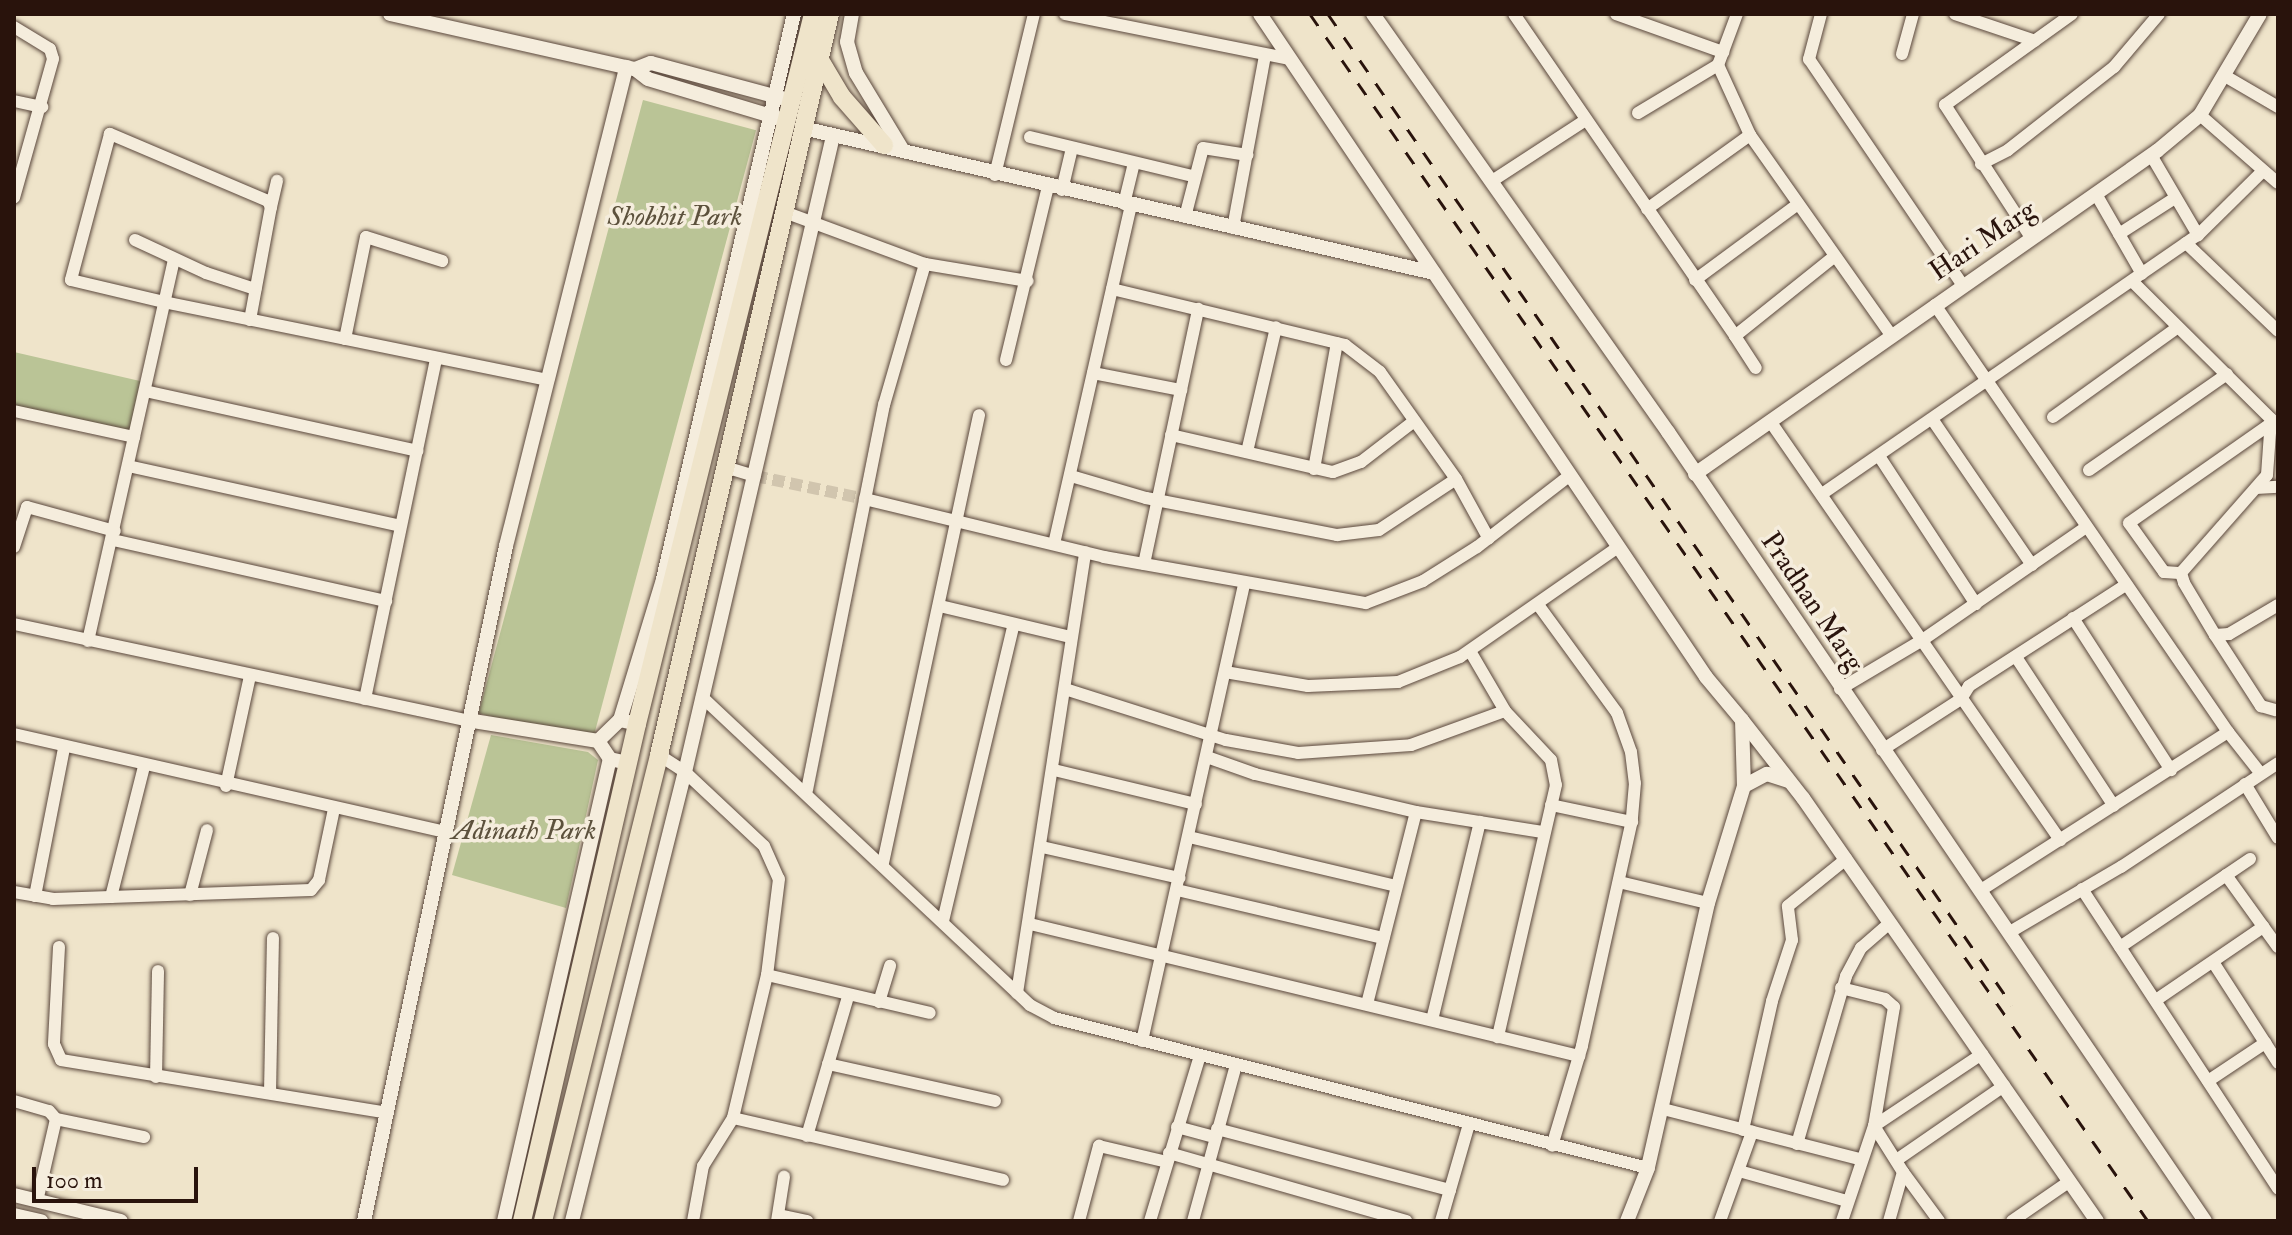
<!DOCTYPE html>
<html>
<head>
<meta charset="utf-8">
<style>
  body { margin:0 }
  #map { position:relative; width:2292px; height:1235px; overflow:hidden; background:#efe4ca; font-family:"IM FELL Double Pica",serif }
  div>[style] { position:absolute }
  [style*='--x'] { left:calc(var(--x)*1px); top:calc(var(--y)*1px); width:calc(var(--w)*1px); rotate:calc(var(--a)*1deg) }
  .green>* { inset:0; background:#bac496; transform-origin:0 0 }
  .minor-tunnel>* { height:12px; margin-top:-6px; transform-origin:0; background:repeating-linear-gradient(90deg,#d1c5ae 0 12px,transparent 0 18px) }
  .roads { filter:drop-shadow(0 0 2px #5a473c) drop-shadow(0 0 2px #5a473c) }
  .minor>* { height:12px; margin:-6px; padding:0 6px; transform-origin:6px; border-radius:6px; background:#f5eddd }
  .tertiary>* { height:14px; margin:-7px; padding:0 7px; transform-origin:7px; border-radius:7px; background:#f5eddd }
  .primary>* { height:18px; margin:-9px; padding:0 9px; transform-origin:9px; border-radius:9px; background:#efe4ca }
  .rail>* { height:3px; margin-top:-1.5px; transform-origin:0; background:repeating-linear-gradient(90deg,#29130c 0 14px,transparent 0 28px) }
  span { translate:-50% -50%; white-space:nowrap; text-align:center; line-height:1.15; -webkit-text-stroke:7px #f5eddd; paint-order:stroke }
  .park-label { font-size:28px; color:#5c513c; font-style:italic }
  .street-label { font-size:28px; color:#29130c }
  .frame { position:absolute; inset:0; border:16px solid #29130c; pointer-events:none }
  .scale { position:absolute; left:32px; top:1167px; width:166px; height:36px; box-sizing:border-box; border:4px solid #29130c; border-top:0; padding-left:10px; font-size:24px; line-height:28px; white-space:nowrap; color:#29130c; -webkit-text-stroke:6px #f5eddd; paint-order:stroke }
</style>
</head>
<body>
<div id="map">
  <div class="green">
    <i style="left:643px;top:100px;width:117px;height:635px;rotate:15deg"></i>
    <i style="left:14px;top:352px;width:137px;height:59px;rotate:13deg"></i>
    <i style="clip-path:polygon(491px 735px,588px 752px,598px 760px,566px 908px,452px 875px)"></i>
  </div>
  <div class="minor-tunnel">
    <i style="--x:755;--y:476;--w:112;--a:11.8"></i>
  </div>
  <div class="roads">
    <div class="minor">
      <i style="--x:1065;--y:14;--w:230;--a:11.3"></i>
      <i style="--x:1514;--y:14;--w:391;--a:55.5"></i>
      <i style="--x:1735;--y:336;--w:128;--a:-38.7"></i>
      <i style="--x:1616;--y:14;--w:114;--a:19.6"></i>
      <i style="--x:1737;--y:14;--w:54;--a:110.4"></i>
      <i style="--x:1718;--y:65;--w:77;--a:65.4"></i>
      <i style="--x:1750;--y:135;--w:246;--a:54.8"></i>
      <i style="--x:1821;--y:14;--w:47;--a:104.9"></i>
      <i style="--x:1809;--y:59;--w:274;--a:55.8"></i>
      <i style="--x:1955;--y:14;--w:84;--a:18.6"></i>
      <i style="--x:14;--y:27;--w:42;--a:31.4"></i>
      <i style="--x:50;--y:49;--w:10;--a:73"></i>
      <i style="--x:53;--y:59;--w:144;--a:105.7"></i>
      <i style="--x:1902;--y:54;--w:41;--a:-74.6"></i>
      <i style="--x:2225;--y:76;--w:61;--a:30.3"></i>
      <i style="--x:14;--y:101;--w:29;--a:12"></i>
      <i style="--x:1638;--y:113;--w:93;--a:-31"></i>
      <i style="--x:2200;--y:115;--w:103;--a:41.1"></i>
      <i style="--x:1030;--y:137;--w:168;--a:13.5"></i>
      <i style="--x:2151;--y:155;--w:93;--a:59.6"></i>
      <i style="--x:1981;--y:164;--w:30;--a:-27"></i>
      <i style="--x:2008;--y:150;--w:135;--a:-38.1"></i>
      <i style="--x:2114;--y:67;--w:70;--a:-49.7"></i>
      <i style="--x:995;--y:175;--w:166;--a:-76.4"></i>
      <i style="--x:1492;--y:181;--w:110;--a:-33.1"></i>
      <i style="--x:1062;--y:190;--w:43;--a:-76.6"></i>
      <i style="--x:2096;--y:194;--w:92;--a:60.1"></i>
      <i style="--x:1124;--y:204;--w:42;--a:-76.3"></i>
      <i style="--x:271;--y:207;--w:27;--a:-77"></i>
      <i style="--x:1647;--y:209;--w:127;--a:-35.7"></i>
      <i style="--x:787;--y:213;--w:147;--a:20.3"></i>
      <i style="--x:1185;--y:217;--w:71;--a:-75.4"></i>
      <i style="--x:1203;--y:148;--w:45;--a:9"></i>
      <i style="--x:1233;--y:228;--w:176;--a:-79.5"></i>
      <i style="--x:2119;--y:234;--w:67;--a:-32.7"></i>
      <i style="--x:2032;--y:239;--w:160;--a:-123"></i>
      <i style="--x:1945;--y:105;--w:156;--a:-35.6"></i>
      <i style="--x:135;--y:240;--w:78;--a:24.9"></i>
      <i style="--x:206;--y:273;--w:52;--a:18.1"></i>
      <i style="--x:2186;--y:243;--w:127;--a:43.7"></i>
      <i style="--x:1695;--y:280;--w:128;--a:-36.4"></i>
      <i style="--x:2132;--y:281;--w:196;--a:44.8"></i>
      <i style="--x:2271;--y:419;--w:56;--a:94.1"></i>
      <i style="--x:2267;--y:475;--w:130;--a:131.3"></i>
      <i style="--x:2181;--y:573;--w:10;--a:73"></i>
      <i style="--x:2184;--y:583;--w:61;--a:59.2"></i>
      <i style="--x:2215;--y:635;--w:14;--a:-4"></i>
      <i style="--x:2229;--y:634;--w:57;--a:-30.6"></i>
      <i style="--x:1112;--y:289;--w:240;--a:13.5"></i>
      <i style="--x:1345;--y:345;--w:44;--a:37.6"></i>
      <i style="--x:1380;--y:372;--w:131;--a:54.6"></i>
      <i style="--x:1456;--y:479;--w:68;--a:61.2"></i>
      <i style="--x:1935;--y:305;--w:518;--a:55.54"></i>
      <i style="--x:2228;--y:732;--w:293;--a:147.4"></i>
      <i style="--x:250;--y:320;--w:115;--a:-79.5"></i>
      <i style="--x:271;--y:207;--w:7;--a:-117"></i>
      <i style="--x:268;--y:201;--w:172;--a:-157"></i>
      <i style="--x:110;--y:134;--w:151;--a:105"></i>
      <i style="--x:71;--y:280;--w:96;--a:13.3"></i>
      <i style="--x:164;--y:302;--w:390;--a:11.5"></i>
      <i style="--x:1735;--y:336;--w:38;--a:57"></i>
      <i style="--x:345;--y:339;--w:104;--a:-78.4"></i>
      <i style="--x:366;--y:237;--w:80;--a:17.5"></i>
      <i style="--x:1006;--y:360;--w:178;--a:-76.4"></i>
      <i style="--x:1093;--y:373;--w:90;--a:10.9"></i>
      <i style="--x:145;--y:391;--w:279;--a:12.4"></i>
      <i style="--x:14;--y:411;--w:123;--a:12.2"></i>
      <i style="--x:2053;--y:417;--w:153;--a:-35.7"></i>
      <i style="--x:1932;--y:419;--w:177;--a:55.6"></i>
      <i style="--x:1770;--y:421;--w:510;--a:55.31"></i>
      <i style="--x:1171;--y:435;--w:166;--a:12.9"></i>
      <i style="--x:1333;--y:472;--w:30;--a:-20"></i>
      <i style="--x:1361;--y:462;--w:66;--a:-37.6"></i>
      <i style="--x:1247;--y:452;--w:128;--a:-76.9"></i>
      <i style="--x:1879;--y:456;--w:177;--a:56.8"></i>
      <i style="--x:128;--y:466;--w:279;--a:12.4"></i>
      <i style="--x:725;--y:467;--w:31;--a:17"></i>
      <i style="--x:1314;--y:469;--w:128;--a:-79.7"></i>
      <i style="--x:2089;--y:470;--w:168;--a:-34.8"></i>
      <i style="--x:1071;--y:476;--w:78;--a:16.3"></i>
      <i style="--x:1146;--y:498;--w:195;--a:11"></i>
      <i style="--x:1337;--y:535;--w:42;--a:-6.8"></i>
      <i style="--x:1379;--y:530;--w:92;--a:-33.5"></i>
      <i style="--x:2256;--y:488;--w:22;--a:-3"></i>
      <i style="--x:1822;--y:494;--w:457;--a:-34.6"></i>
      <i style="--x:2198;--y:235;--w:91;--a:-44.6"></i>
      <i style="--x:865;--y:499;--w:246;--a:13.6"></i>
      <i style="--x:1104;--y:557;--w:266;--a:10"></i>
      <i style="--x:1366;--y:603;--w:61;--a:-21.1"></i>
      <i style="--x:1423;--y:581;--w:64;--a:-32.2"></i>
      <i style="--x:1477;--y:547;--w:118;--a:-37.7"></i>
      <i style="--x:113;--y:540;--w:280;--a:12.6"></i>
      <i style="--x:1054;--y:544;--w:348;--a:-77.2"></i>
      <i style="--x:14;--y:547;--w:42;--a:-72"></i>
      <i style="--x:27;--y:507;--w:91;--a:15.3"></i>
      <i style="--x:1144;--y:564;--w:261;--a:-78"></i>
      <i style="--x:2181;--y:573;--w:17;--a:-177"></i>
      <i style="--x:2164;--y:572;--w:60;--a:-125.5"></i>
      <i style="--x:2129;--y:523;--w:174;--a:-35"></i>
      <i style="--x:940;--y:606;--w:134;--a:13.4"></i>
      <i style="--x:1539;--y:606;--w:132;--a:53.9"></i>
      <i style="--x:1617;--y:713;--w:41;--a:70.3"></i>
      <i style="--x:1631;--y:752;--w:31;--a:83"></i>
      <i style="--x:1635;--y:783;--w:37;--a:95"></i>
      <i style="--x:1632;--y:820;--w:231;--a:102.5"></i>
      <i style="--x:1582;--y:1046;--w:104;--a:106.7"></i>
      <i style="--x:2073;--y:618;--w:181;--a:57.2"></i>
      <i style="--x:14;--y:624;--w:463;--a:12"></i>
      <i style="--x:2215;--y:635;--w:85;--a:57.1"></i>
      <i style="--x:2261;--y:706;--w:15;--a:16"></i>
      <i style="--x:88;--y:641;--w:391;--a:-77.3"></i>
      <i style="--x:1470;--y:651;--w:69;--a:59.7"></i>
      <i style="--x:1505;--y:711;--w:67;--a:46.8"></i>
      <i style="--x:1551;--y:760;--w:25;--a:79"></i>
      <i style="--x:1556;--y:785;--w:259;--a:103"></i>
      <i style="--x:2016;--y:657;--w:178;--a:56.7"></i>
      <i style="--x:1225;--y:672;--w:84;--a:9.6"></i>
      <i style="--x:1308;--y:686;--w:90;--a:-2.5"></i>
      <i style="--x:1398;--y:682;--w:67;--a:-22"></i>
      <i style="--x:1460;--y:657;--w:193;--a:-34.8"></i>
      <i style="--x:1065;--y:689;--w:169;--a:17.6"></i>
      <i style="--x:1226;--y:740;--w:73;--a:10.2"></i>
      <i style="--x:1298;--y:753;--w:113;--a:-4"></i>
      <i style="--x:1411;--y:745;--w:100;--a:-19.9"></i>
      <i style="--x:1840;--y:689;--w:94;--a:-30.7"></i>
      <i style="--x:1921;--y:641;--w:201;--a:-34.6"></i>
      <i style="--x:702;--y:697;--w:450;--a:43.2"></i>
      <i style="--x:1030;--y:1005;--w:27;--a:28"></i>
      <i style="--x:1054;--y:1018;--w:613;--a:14.17"></i>
      <i style="--x:365;--y:699;--w:348;--a:-78.2"></i>
      <i style="--x:2228;--y:732;--w:53;--a:51.8"></i>
      <i style="--x:14;--y:734;--w:443;--a:12.8"></i>
      <i style="--x:1882;--y:750;--w:94;--a:-32.8"></i>
      <i style="--x:1961;--y:699;--w:15;--a:-58"></i>
      <i style="--x:1969;--y:686;--w:184;--a:-32.8"></i>
      <i style="--x:659;--y:755;--w:31;--a:33"></i>
      <i style="--x:685;--y:772;--w:108;--a:43.1"></i>
      <i style="--x:764;--y:846;--w:36;--a:66"></i>
      <i style="--x:779;--y:879;--w:97;--a:97.1"></i>
      <i style="--x:767;--y:975;--w:147;--a:103.4"></i>
      <i style="--x:733;--y:1118;--w:57;--a:122"></i>
      <i style="--x:703;--y:1166;--w:56;--a:100.3"></i>
      <i style="--x:1207;--y:757;--w:51;--a:19.5"></i>
      <i style="--x:1255;--y:774;--w:165;--a:13.3"></i>
      <i style="--x:1416;--y:812;--w:128;--a:9"></i>
      <i style="--x:1054;--y:770;--w:146;--a:13.5"></i>
      <i style="--x:2245;--y:784;--w:63;--a:58.6"></i>
      <i style="--x:226;--y:786;--w:113;--a:-77.7"></i>
      <i style="--x:807;--y:790;--w:393;--a:-78.7"></i>
      <i style="--x:884;--y:405;--w:147;--a:-73.8"></i>
      <i style="--x:925;--y:264;--w:104;--a:9.4"></i>
      <i style="--x:1551;--y:805;--w:83;--a:11.9"></i>
      <i style="--x:1189;--y:837;--w:213;--a:13.3"></i>
      <i style="--x:1042;--y:847;--w:141;--a:12.7"></i>
      <i style="--x:883;--y:863;--w:458;--a:-77.9"></i>
      <i style="--x:2226;--y:875;--w:89;--a:54.2"></i>
      <i style="--x:1619;--y:882;--w:91;--a:13.3"></i>
      <i style="--x:2082;--y:889;--w:358;--a:56.8"></i>
      <i style="--x:1177;--y:890;--w:212;--a:13.1"></i>
      <i style="--x:14;--y:892;--w:40;--a:10"></i>
      <i style="--x:53;--y:899;--w:258;--a:-2"></i>
      <i style="--x:311;--y:890;--w:13;--a:-51"></i>
      <i style="--x:319;--y:880;--w:73;--a:-78.1"></i>
      <i style="--x:190;--y:895;--w:67;--a:-75.3"></i>
      <i style="--x:35;--y:896;--w:151;--a:-78.9"></i>
      <i style="--x:111;--y:897;--w:134;--a:-75.8"></i>
      <i style="--x:943;--y:921;--w:305;--a:-76.6"></i>
      <i style="--x:1030;--y:924;--w:565;--a:13.52"></i>
      <i style="--x:2010;--y:932;--w:129;--a:-30.4"></i>
      <i style="--x:2121;--y:867;--w:188;--a:-33.5"></i>
      <i style="--x:59;--y:947;--w:97;--a:93"></i>
      <i style="--x:54;--y:1044;--w:17;--a:66"></i>
      <i style="--x:61;--y:1060;--w:331;--a:9.2"></i>
      <i style="--x:2120;--y:947;--w:157;--a:-34.1"></i>
      <i style="--x:2213;--y:962;--w:120;--a:57.2"></i>
      <i style="--x:767;--y:975;--w:167;--a:13.1"></i>
      <i style="--x:1841;--y:988;--w:45;--a:14"></i>
      <i style="--x:1885;--y:999;--w:12;--a:42"></i>
      <i style="--x:1894;--y:1007;--w:121;--a:99.5"></i>
      <i style="--x:1874;--y:1126;--w:54;--a:57.8"></i>
      <i style="--x:1903;--y:1172;--w:51;--a:105.9"></i>
      <i style="--x:1017;--y:993;--w:446;--a:-81.2"></i>
      <i style="--x:2156;--y:1000;--w:130;--a:-34.3"></i>
      <i style="--x:879;--y:1002;--w:38;--a:-73"></i>
      <i style="--x:1367;--y:1004;--w:198;--a:-75.7"></i>
      <i style="--x:1432;--y:1020;--w:204;--a:-76.4"></i>
      <i style="--x:1142;--y:1041;--w:468;--a:-77.4"></i>
      <i style="--x:828;--y:1064;--w:171;--a:12.5"></i>
      <i style="--x:156;--y:1077;--w:106;--a:-88.9"></i>
      <i style="--x:2208;--y:1081;--w:69;--a:-33.7"></i>
      <i style="--x:270;--y:1093;--w:155;--a:-88.9"></i>
      <i style="--x:14;--y:1101;--w:36;--a:16"></i>
      <i style="--x:49;--y:1111;--w:11;--a:49"></i>
      <i style="--x:56;--y:1119;--w:84;--a:103"></i>
      <i style="--x:1663;--y:1109;--w:202;--a:14.3"></i>
      <i style="--x:733;--y:1118;--w:277;--a:12.9"></i>
      <i style="--x:56;--y:1119;--w:90;--a:11.6"></i>
      <i style="--x:1177;--y:1127;--w:39;--a:15"></i>
      <i style="--x:1217;--y:1129;--w:241;--a:14.7"></i>
      <i style="--x:1743;--y:1130;--w:132;--a:-77.3"></i>
      <i style="--x:1772;--y:1001;--w:64;--a:-71.8"></i>
      <i style="--x:1792;--y:940;--w:34;--a:-97"></i>
      <i style="--x:1788;--y:906;--w:75;--a:-39"></i>
      <i style="--x:807;--y:1136;--w:145;--a:-73.6"></i>
      <i style="--x:1797;--y:1144;--w:175;--a:-73.7"></i>
      <i style="--x:1846;--y:976;--w:32;--a:-62"></i>
      <i style="--x:1861;--y:948;--w:38;--a:-41"></i>
      <i style="--x:1169;--y:1153;--w:247;--a:16"></i>
      <i style="--x:1898;--y:1159;--w:129;--a:-34.6"></i>
      <i style="--x:1739;--y:1171;--w:112;--a:15.5"></i>
      <i style="--x:1903;--y:1172;--w:61;--a:53.7"></i>
      <i style="--x:779;--y:1215;--w:29;--a:12"></i>
      <i style="--x:777;--y:1221;--w:45;--a:-81"></i>
      <i style="--x:1079;--y:1221;--w:78;--a:-75.1"></i>
      <i style="--x:1099;--y:1146;--w:70;--a:13.2"></i>
      <i style="--x:1150;--y:1221;--w:173;--a:-73.2"></i>
      <i style="--x:1193;--y:1221;--w:162;--a:-74.6"></i>
      <i style="--x:1441;--y:1221;--w:101;--a:-73.9"></i>
      <i style="--x:1720;--y:1221;--w:95;--a:-70.2"></i>
      <i style="--x:1842;--y:1221;--w:100;--a:-71.4"></i>
      <i style="--x:1874;--y:1126;--w:130;--a:-33.7"></i>
      <i style="--x:2012;--y:1221;--w:70;--a:-34.6"></i>
    </div>
    <div class="tertiary">
      <i style="--x:390;--y:14;--w:251;--a:12.7"></i>
      <i style="--x:635;--y:69;--w:16;--a:38"></i>
      <i style="--x:648;--y:79;--w:136;--a:16.7"></i>
      <i style="--x:852;--y:14;--w:28;--a:100"></i>
      <i style="--x:847;--y:42;--w:32;--a:74"></i>
      <i style="--x:856;--y:73;--w:89;--a:58.8"></i>
      <i style="--x:1260;--y:14;--w:799;--a:56.07"></i>
      <i style="--x:1706;--y:677;--w:56;--a:50.1"></i>
      <i style="--x:1742;--y:720;--w:66;--a:88.3"></i>
      <i style="--x:1744;--y:786;--w:122;--a:107.1"></i>
      <i style="--x:1708;--y:903;--w:272;--a:102.8"></i>
      <i style="--x:1648;--y:1168;--w:57;--a:111.6"></i>
      <i style="--x:1373;--y:14;--w:512;--a:54.79"></i>
      <i style="--x:1668;--y:432;--w:954;--a:55.76"></i>
      <i style="--x:635;--y:69;--w:17;--a:-21"></i>
      <i style="--x:651;--y:63;--w:139;--a:15"></i>
      <i style="--x:807;--y:129;--w:643;--a:12.93"></i>
      <i style="--x:1695;--y:474;--w:564;--a:-34.96"></i>
      <i style="--x:2157;--y:151;--w:56;--a:-39.9"></i>
      <i style="--x:2200;--y:115;--w:117;--a:-59.3"></i>
      <i style="--x:467;--y:720;--w:133;--a:9.1"></i>
      <i style="--x:598;--y:741;--w:22;--a:56"></i>
      <i style="--x:610;--y:759;--w:9;--a:13"></i>
      <i style="--x:620;--y:720;--w:147;--a:-73"></i>
      <i style="--x:663;--y:579;--w:580;--a:-76.95"></i>
      <i style="--x:1742;--y:720;--w:99;--a:52"></i>
      <i style="--x:1803;--y:798;--w:515;--a:55.2"></i>
      <i style="--x:598;--y:741;--w:30;--a:-44"></i>
      <i style="--x:620;--y:720;--w:9;--a:13"></i>
      <i style="--x:1744;--y:786;--w:26;--a:-28"></i>
      <i style="--x:1767;--y:774;--w:22;--a:18"></i>
      <i style="--x:14;--y:1195;--w:110;--a:13.7"></i>
      <i style="--x:14;--y:1215;--w:28;--a:13"></i>
      <i style="--x:364;--y:1221;--w:690;--a:-78.12"></i>
      <i style="--x:506;--y:546;--w:494;--a:-75.9"></i>
      <i style="--x:504;--y:1221;--w:474;--a:-77.1"></i>
      <i style="--x:572;--y:1221;--w:463;--a:-75.9"></i>
      <i style="--x:685;--y:772;--w:653;--a:-76.9"></i>
    </div>
    <div class="primary">
      <i style="--x:820;--y:60;--w:43;--a:59.3"></i>
      <i style="--x:842;--y:97;--w:64;--a:48.8"></i>
      <i style="--x:522;--y:1221;--w:510;--a:-76.97"></i>
      <i style="--x:637;--y:724;--w:731;--a:-76.08"></i>
      <i style="--x:543;--y:1221;--w:480;--a:-76"></i>
      <i style="--x:659;--y:755;--w:760;--a:-77.01"></i>
    </div>
  </div>
  <div class="rail">
    <i style="--x:1310;--y:14;--w:1469;--a:55.23"></i>
    <i style="--x:1328;--y:14;--w:1204;--a:55.39"></i>
  </div>
  <div class="park-label">
    <span style="left:675px;top:217px">Shobhit Park</span>
    <span style="left:524px;top:831px">Adinath Park</span>
  </div>
  <div class="street-label">
    <span style="left:1983px;top:241px;rotate:-34deg">Hari Marg</span>
    <span style="left:1812px;top:602px;rotate:56deg">Pradhan Marg</span>
  </div>
  <div class="frame"></div>
  <div class="scale">100 m</div>
</div>
</body>
</html>
